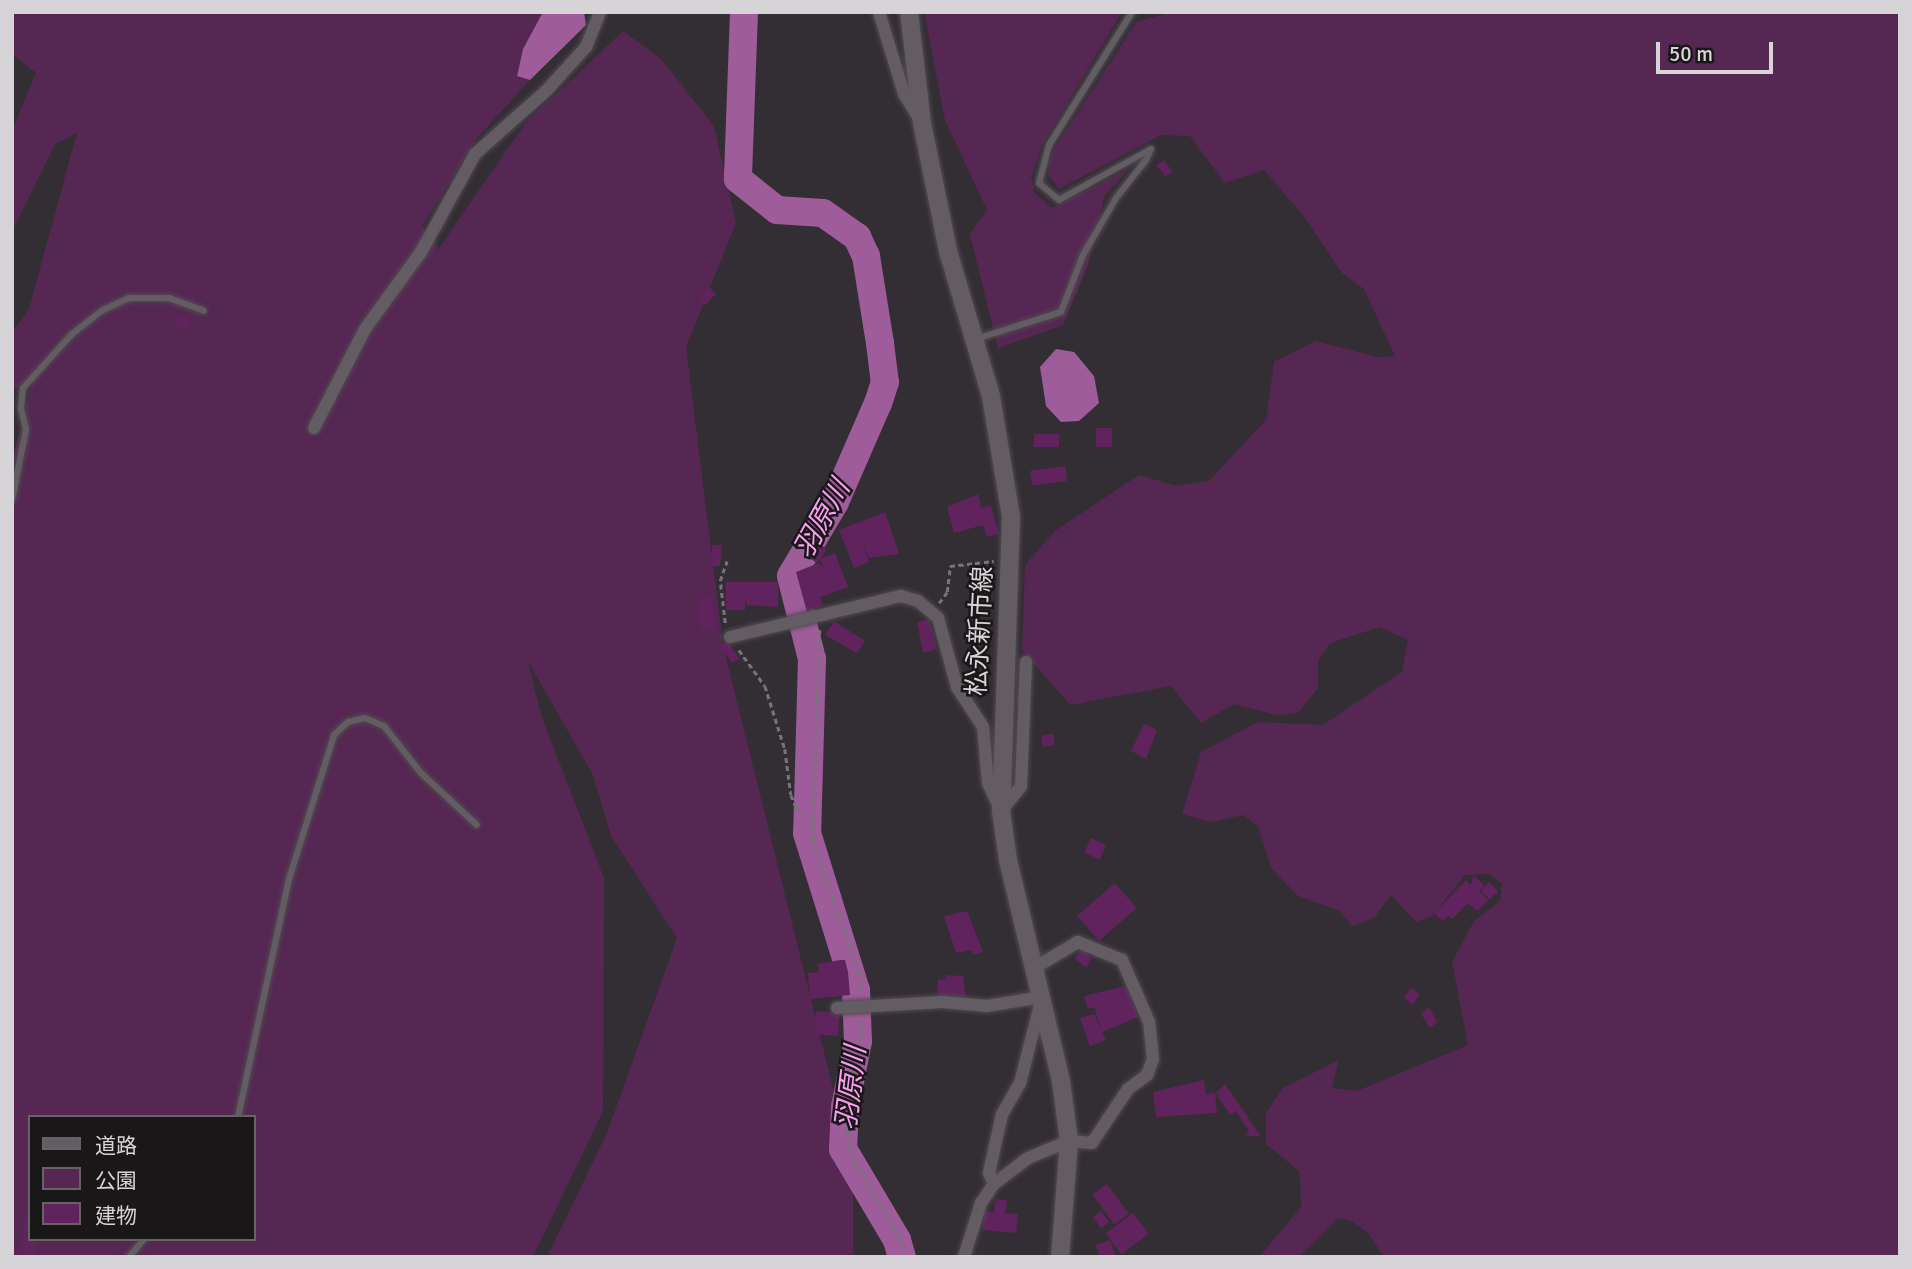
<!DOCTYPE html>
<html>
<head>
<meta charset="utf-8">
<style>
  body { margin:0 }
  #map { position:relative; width:1912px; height:1269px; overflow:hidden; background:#332e33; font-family:Signika,"Noto Sans JP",sans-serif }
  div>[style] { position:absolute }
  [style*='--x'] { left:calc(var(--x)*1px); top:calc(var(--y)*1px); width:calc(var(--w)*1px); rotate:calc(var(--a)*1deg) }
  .green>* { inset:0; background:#562753 }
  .water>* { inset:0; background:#9f5c9a }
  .river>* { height:28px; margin:-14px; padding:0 14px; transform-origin:14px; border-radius:14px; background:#9f5c9a }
  .building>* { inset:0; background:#61235e; transform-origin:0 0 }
  .path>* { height:2.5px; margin-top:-1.25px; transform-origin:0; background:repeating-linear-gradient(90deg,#787378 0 5px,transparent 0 8.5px) }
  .roads { filter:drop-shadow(0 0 2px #504b50) drop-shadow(0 0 2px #504b50) }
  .service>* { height:6px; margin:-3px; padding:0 3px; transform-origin:3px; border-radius:3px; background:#635d63 }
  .minor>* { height:12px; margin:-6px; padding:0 6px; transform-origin:6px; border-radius:6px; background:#635d63 }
  .secondary>* { height:18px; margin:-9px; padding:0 9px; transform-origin:9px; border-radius:9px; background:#635d63 }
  span { translate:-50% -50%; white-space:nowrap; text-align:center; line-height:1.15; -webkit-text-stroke:5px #1a1719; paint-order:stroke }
  .street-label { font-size:26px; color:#d7d4d7 }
  .water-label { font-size:28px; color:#f99ef1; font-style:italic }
  .frame { position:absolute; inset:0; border:14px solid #d7d4d7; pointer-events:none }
  .legend { position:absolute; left:28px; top:1115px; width:228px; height:126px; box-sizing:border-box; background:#1a1719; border:2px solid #666365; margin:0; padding:9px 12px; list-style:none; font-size:21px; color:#d7d4d7 }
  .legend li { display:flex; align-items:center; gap:14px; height:35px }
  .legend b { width:35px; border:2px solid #666365 }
  .scale { position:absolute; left:1656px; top:42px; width:117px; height:32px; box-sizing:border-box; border:4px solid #d7d4d7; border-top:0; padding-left:9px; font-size:21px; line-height:24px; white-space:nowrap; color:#d7d4d7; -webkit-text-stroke:5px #1a1719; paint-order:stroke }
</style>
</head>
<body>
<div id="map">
  <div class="green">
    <i style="clip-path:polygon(evenodd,12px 12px,543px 12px,523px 49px,517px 75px,530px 80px,477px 138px,422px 226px,439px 248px,527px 121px,623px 31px,661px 59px,714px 126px,736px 223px,686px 347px,723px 645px,853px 1169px,853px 1257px,547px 1257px,607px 1133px,677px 938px,611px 836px,593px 775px,528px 661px,541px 715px,604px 878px,603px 1111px,533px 1257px,12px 1257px,12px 462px,35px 371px,12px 392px,12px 332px,29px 309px,77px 133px,55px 144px,12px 232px,12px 130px,36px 73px,12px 54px,12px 12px,30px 1117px,254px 1117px,254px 1239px,30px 1239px,30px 1117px)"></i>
    <i style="clip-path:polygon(924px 12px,1122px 12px,1042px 145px,1031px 177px,1035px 193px,1052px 208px,1129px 169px,1104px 197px,1088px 266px,1063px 325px,998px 348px,970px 234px,987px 210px,945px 120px)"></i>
    <i style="clip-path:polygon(1172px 12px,1900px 12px,1900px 1257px,1384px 1257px,1368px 1233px,1350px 1220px,1338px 1218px,1299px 1257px,1259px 1257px,1301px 1207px,1300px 1172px,1266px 1144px,1266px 1113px,1283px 1088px,1339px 1060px,1332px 1088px,1357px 1091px,1468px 1045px,1452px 962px,1474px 921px,1500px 901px,1502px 883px,1488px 874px,1465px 875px,1431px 917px,1416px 922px,1391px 895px,1374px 918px,1353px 926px,1338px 910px,1298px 896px,1271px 868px,1258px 826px,1243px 815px,1210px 822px,1182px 814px,1201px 752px,1258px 722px,1323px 725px,1402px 672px,1408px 640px,1380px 627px,1330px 643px,1318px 661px,1318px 688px,1298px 713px,1277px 715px,1234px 704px,1201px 723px,1171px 686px,1070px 705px,1022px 650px,1025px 565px,1055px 531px,1139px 475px,1177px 486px,1209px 481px,1266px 420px,1274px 362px,1316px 341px,1377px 357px,1395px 356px,1364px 289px,1342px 273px,1303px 215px,1264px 170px,1225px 183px,1190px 136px,1161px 135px,1059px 189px,1048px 175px,1052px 153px,1136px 22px)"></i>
  </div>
  <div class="water">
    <i style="clip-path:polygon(543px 12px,584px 12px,586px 25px,530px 80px,517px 76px,523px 49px)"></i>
    <i style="clip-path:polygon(1056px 349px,1074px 352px,1094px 376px,1099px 403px,1079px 421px,1061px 422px,1046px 406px,1040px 367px)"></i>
  </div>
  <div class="river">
    <i style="--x:744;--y:12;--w:167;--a:92.1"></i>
    <i style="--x:738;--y:179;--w:50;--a:38.5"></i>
    <i style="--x:777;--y:210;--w:46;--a:3.7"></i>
    <i style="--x:823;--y:213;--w:42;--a:35.2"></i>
    <i style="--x:857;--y:237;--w:21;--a:65"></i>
    <i style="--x:866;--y:256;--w:88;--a:80.9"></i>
    <i style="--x:880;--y:343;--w:39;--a:83"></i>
    <i style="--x:885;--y:382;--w:22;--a:108"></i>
    <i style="--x:878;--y:403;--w:108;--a:113.5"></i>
    <i style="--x:835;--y:502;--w:86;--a:120.7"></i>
    <i style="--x:791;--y:576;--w:86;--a:75.8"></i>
    <i style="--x:812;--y:659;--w:174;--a:91.6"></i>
    <i style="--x:807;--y:833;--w:164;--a:72.7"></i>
    <i style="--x:856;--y:990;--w:51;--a:87.8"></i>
    <i style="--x:858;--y:1041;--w:67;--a:101.1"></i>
    <i style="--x:845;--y:1107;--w:42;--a:92.7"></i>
    <i style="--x:843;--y:1149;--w:106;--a:59.3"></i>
    <i style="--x:897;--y:1240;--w:18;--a:74"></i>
  </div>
  <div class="building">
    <i style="left:1164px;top:160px;width:14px;height:9px;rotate:54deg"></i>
    <i style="left:709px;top:287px;width:10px;height:16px;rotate:45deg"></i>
    <i style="left:187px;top:314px;width:13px;height:13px;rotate:67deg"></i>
    <i style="left:1096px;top:428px;width:16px;height:19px"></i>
    <i style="left:1034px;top:434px;width:25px;height:13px"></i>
    <i style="left:1065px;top:466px;width:15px;height:35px;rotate:82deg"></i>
    <i style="clip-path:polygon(978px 494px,981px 508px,991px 505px,999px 534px,987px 537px,983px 525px,954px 533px,947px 507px)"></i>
    <i style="clip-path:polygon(885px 512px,899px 554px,869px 558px,862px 538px,869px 562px,854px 568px,839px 530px)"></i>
    <i style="clip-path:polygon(816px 542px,827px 549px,820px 559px,835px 553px,848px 587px,820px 597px,823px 605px,807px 612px,796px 572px,819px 563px,823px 567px,820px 559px,817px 563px,806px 556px)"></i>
    <i style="clip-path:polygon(712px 545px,722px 545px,720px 566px,712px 566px)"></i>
    <i style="clip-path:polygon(726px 582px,778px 582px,778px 607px,747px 605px,745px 599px,745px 610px,726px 610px)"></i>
    <i style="clip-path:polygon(702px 598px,713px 598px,717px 628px,700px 631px,697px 606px)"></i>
    <i style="clip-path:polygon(929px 619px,937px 649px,923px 653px,917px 622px)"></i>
    <i style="clip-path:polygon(834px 621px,865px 641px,857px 653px,825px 635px)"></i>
    <i style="clip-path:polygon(728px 641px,739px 659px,732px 663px,720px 646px)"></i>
    <i style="clip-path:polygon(1144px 724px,1157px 730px,1146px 759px,1131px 751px)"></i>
    <i style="left:1053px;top:734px;width:11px;height:12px;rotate:80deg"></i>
    <i style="left:1091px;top:838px;width:17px;height:16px;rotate:25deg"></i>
    <i style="clip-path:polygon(1473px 875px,1484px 885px,1479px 891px,1488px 900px,1477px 911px,1468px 903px,1452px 919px,1448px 916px,1443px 921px,1434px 913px,1466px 880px,1471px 885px)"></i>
    <i style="left:1489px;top:882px;width:13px;height:12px;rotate:45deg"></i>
    <i style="left:1115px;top:883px;width:33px;height:50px;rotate:49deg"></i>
    <i style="clip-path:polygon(967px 911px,983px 952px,973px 955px,972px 950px,956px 953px,944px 916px)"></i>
    <i style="left:1081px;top:950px;width:14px;height:11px;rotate:36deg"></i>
    <i style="clip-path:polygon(840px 960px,845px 960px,848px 972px,850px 995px,810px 999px,808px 973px,819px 972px,818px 964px)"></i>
    <i style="clip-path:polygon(946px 975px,963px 976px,966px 997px,937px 995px,938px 979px,945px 980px)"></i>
    <i style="clip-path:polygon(1126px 986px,1138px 1017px,1102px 1032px,1094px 1007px,1088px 1009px,1084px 996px)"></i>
    <i style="left:1411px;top:988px;width:11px;height:12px;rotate:38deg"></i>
    <i style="clip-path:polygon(1429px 1007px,1437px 1022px,1430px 1028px,1421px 1014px)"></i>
    <i style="left:816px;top:1011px;width:24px;height:23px;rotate:5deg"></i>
    <i style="clip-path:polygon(1094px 1014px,1106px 1040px,1090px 1046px,1080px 1018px)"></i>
    <i style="clip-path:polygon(1204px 1080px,1206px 1094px,1215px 1093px,1217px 1113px,1156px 1117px,1153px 1092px)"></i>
    <i style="clip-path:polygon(1225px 1084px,1260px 1135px,1257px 1137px,1245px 1135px,1249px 1131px,1236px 1111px,1230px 1115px,1216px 1093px)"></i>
    <i style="left:1107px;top:1184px;width:37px;height:18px;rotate:54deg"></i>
    <i style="clip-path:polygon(995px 1199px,1007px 1200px,1005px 1213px,1018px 1214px,1016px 1233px,983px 1230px,984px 1211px,994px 1212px)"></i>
    <i style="left:1101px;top:1211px;width:14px;height:10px;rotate:54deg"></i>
    <i style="left:1133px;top:1213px;width:26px;height:34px;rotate:53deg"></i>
    <i style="clip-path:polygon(25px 1217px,30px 1218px,30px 1239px,37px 1239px,35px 1255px,20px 1253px)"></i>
    <i style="clip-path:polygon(1110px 1240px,1116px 1257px,1100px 1257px,1096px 1245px)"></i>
  </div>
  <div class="path">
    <i style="--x:939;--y:603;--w:14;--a:-54"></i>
    <i style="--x:947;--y:592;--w:26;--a:-83"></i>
    <i style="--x:950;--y:566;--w:44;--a:-6.5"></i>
    <i style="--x:725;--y:623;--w:42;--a:-96.8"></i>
    <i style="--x:720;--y:581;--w:21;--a:-71"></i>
    <i style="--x:820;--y:630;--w:209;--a:91.9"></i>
    <i style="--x:813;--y:839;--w:139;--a:70.7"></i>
    <i style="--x:859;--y:970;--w:23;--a:83"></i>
    <i style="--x:739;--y:650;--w:44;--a:54.2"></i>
    <i style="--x:765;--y:686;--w:66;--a:72.4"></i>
    <i style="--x:785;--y:749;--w:46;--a:82.6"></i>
    <i style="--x:791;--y:795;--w:13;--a:67"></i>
    <i style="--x:796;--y:807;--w:23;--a:41"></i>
    <i style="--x:863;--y:1020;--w:113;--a:98.1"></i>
    <i style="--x:847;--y:1132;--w:29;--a:76"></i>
    <i style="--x:854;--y:1160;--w:87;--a:59"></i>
    <i style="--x:899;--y:1235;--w:23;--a:72"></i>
  </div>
  <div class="roads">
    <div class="service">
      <i style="--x:976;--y:339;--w:89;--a:-17.6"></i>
      <i style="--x:1061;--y:312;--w:61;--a:-68.9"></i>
      <i style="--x:1083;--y:255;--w:66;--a:-59.9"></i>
      <i style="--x:1116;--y:198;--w:48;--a:-51.7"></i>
      <i style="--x:1146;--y:160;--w:12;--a:-66"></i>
      <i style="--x:1151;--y:149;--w:105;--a:151"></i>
      <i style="--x:1059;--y:200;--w:26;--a:-140"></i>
      <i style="--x:1039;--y:183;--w:39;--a:-75"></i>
      <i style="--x:1049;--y:145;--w:157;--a:-58"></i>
      <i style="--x:12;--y:500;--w:72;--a:-78.8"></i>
      <i style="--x:26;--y:429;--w:21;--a:-104"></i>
      <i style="--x:21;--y:409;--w:21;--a:-85"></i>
      <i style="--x:23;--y:388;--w:73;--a:-47.8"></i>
      <i style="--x:72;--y:334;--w:39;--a:-38"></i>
      <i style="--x:103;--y:310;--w:29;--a:-25"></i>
      <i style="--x:129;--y:298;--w:40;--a:0"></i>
      <i style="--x:169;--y:298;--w:37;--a:20"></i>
      <i style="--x:238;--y:1117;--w:243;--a:-77.9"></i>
      <i style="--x:289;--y:879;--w:151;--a:-72.6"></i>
      <i style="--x:334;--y:735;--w:19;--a:-43"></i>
      <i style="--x:348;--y:722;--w:17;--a:-13"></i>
      <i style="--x:365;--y:718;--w:21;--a:23"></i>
      <i style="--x:384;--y:726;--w:60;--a:51.8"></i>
      <i style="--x:421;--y:773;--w:76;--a:42.9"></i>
      <i style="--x:129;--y:1257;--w:23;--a:-50"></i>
    </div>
    <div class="minor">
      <i style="--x:879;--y:12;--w:86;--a:73"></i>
      <i style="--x:904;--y:94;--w:31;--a:58"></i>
      <i style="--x:314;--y:428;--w:111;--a:-62.7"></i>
      <i style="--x:365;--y:329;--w:95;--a:-54"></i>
      <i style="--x:421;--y:252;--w:112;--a:-61.1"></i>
      <i style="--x:475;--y:154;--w:96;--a:-41.6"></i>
      <i style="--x:547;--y:90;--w:58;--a:-47.8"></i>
      <i style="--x:586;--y:47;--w:38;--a:-68"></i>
      <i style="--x:730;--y:637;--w:176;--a:-13.5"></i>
      <i style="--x:901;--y:596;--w:18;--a:16"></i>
      <i style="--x:918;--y:601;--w:26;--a:40"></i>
      <i style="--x:938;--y:618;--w:72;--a:74.6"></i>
      <i style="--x:957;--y:687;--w:48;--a:57"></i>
      <i style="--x:983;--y:727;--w:56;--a:84.9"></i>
      <i style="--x:988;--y:783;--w:31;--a:65"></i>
      <i style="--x:1001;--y:811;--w:32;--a:-51"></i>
      <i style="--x:1021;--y:786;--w:124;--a:-87.7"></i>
      <i style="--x:837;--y:1008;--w:106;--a:-3.2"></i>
      <i style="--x:943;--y:1002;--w:44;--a:5.2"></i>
      <i style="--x:987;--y:1006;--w:56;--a:-9.3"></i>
      <i style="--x:1042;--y:997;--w:89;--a:104.3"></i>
      <i style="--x:1020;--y:1083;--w:36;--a:120"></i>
      <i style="--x:1002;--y:1114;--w:60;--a:102.4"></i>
      <i style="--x:989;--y:1173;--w:12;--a:66"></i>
      <i style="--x:964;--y:1257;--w:57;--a:-72.5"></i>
      <i style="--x:981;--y:1203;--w:23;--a:-56"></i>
      <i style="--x:994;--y:1184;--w:43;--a:-37.4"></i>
      <i style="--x:1028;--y:1158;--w:44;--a:-22.5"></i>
      <i style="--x:1069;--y:1141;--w:23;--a:5"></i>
      <i style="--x:1092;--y:1143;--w:65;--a:-56.3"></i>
      <i style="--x:1128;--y:1089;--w:24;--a:-36"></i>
      <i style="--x:1147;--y:1075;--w:17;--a:-69"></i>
      <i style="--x:1153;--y:1059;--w:37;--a:-96"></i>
      <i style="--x:1149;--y:1022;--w:68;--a:-113.5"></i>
      <i style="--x:1122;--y:960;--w:48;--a:-157.8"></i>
      <i style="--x:1078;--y:942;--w:51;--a:149.4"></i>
    </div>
    <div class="secondary">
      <i style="--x:909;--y:12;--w:112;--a:83.3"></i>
      <i style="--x:922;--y:123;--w:131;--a:78.5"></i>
      <i style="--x:948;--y:251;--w:151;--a:73.5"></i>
      <i style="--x:991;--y:396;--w:123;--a:80.6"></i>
      <i style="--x:1011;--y:517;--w:294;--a:91.9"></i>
      <i style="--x:1001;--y:811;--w:49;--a:81.9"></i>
      <i style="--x:1008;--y:860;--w:227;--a:76.5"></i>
      <i style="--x:1061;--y:1081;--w:61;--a:82.4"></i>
      <i style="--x:1069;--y:1141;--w:116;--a:94.4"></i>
    </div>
  </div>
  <div class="street-label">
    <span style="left:981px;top:631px;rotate:-87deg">松永新市線</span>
  </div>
  <div class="water-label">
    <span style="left:822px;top:519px;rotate:-61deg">羽原川</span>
    <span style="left:851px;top:1088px;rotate:-83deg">羽原川</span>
  </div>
  <div class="frame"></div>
  <ul class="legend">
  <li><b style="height:9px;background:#635d63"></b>道路</li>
  <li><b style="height:19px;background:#562753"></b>公園</li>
  <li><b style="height:19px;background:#61235e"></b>建物</li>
  </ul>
  <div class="scale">50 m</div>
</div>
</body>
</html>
